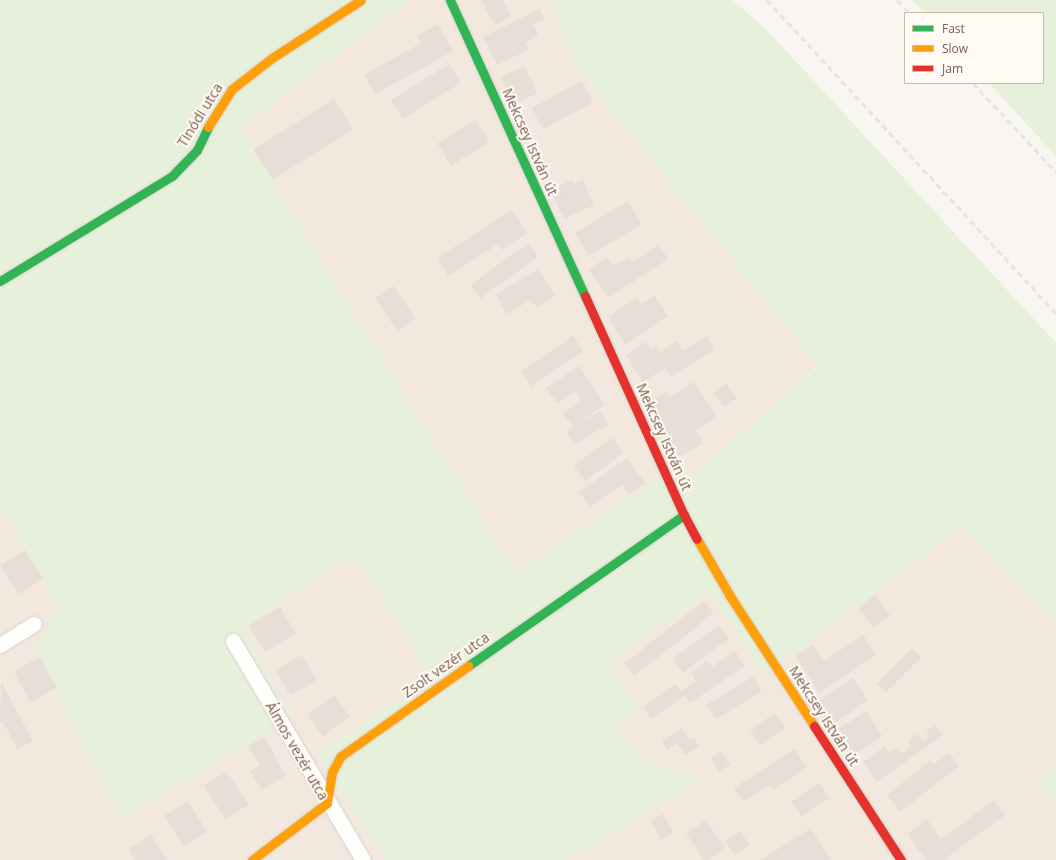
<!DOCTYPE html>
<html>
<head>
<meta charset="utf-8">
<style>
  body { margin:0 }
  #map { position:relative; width:1056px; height:860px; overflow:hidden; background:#f9f5f0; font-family:"Open Sans",sans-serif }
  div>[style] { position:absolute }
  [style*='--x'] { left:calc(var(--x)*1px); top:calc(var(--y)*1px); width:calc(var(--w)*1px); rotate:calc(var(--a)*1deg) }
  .residential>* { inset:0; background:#f2e8de }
  .green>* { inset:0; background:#e7f0db }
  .building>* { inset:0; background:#e6ded7; transform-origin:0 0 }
  .roads { filter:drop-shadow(0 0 1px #d7d1cb) drop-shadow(0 0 1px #d7d1cb) }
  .street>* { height:15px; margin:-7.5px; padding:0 7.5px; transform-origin:7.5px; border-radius:7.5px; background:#fefefd }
  .fast>* { height:9px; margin:-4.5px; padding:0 4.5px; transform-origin:4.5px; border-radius:4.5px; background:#30b455 }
  .slow>* { height:9px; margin:-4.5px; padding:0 4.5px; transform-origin:4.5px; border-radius:4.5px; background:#ff9f0a }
  .jam>* { height:9px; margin:-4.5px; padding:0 4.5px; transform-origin:4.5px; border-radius:4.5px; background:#e5322d }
  .rail>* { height:3px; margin-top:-1.5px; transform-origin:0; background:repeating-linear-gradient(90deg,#e6e3e7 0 6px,transparent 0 10px) }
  span { translate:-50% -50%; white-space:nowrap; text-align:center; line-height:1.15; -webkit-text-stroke:4px #fffaf3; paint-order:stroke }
  .street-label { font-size:14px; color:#7a5c4d }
  .legend { position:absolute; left:904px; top:12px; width:140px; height:72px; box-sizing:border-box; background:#fffaf3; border:1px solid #cabbb1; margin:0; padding:5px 7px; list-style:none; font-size:12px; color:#7a5c4d }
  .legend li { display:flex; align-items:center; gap:8px; height:20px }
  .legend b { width:20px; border:1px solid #cabbb1 }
</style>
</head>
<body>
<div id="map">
  <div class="residential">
    <i style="clip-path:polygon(410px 0,551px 0,578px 69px,818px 365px,692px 477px,680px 463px,516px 574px,239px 129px)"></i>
    <i style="clip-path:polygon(0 504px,59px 607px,292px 717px,240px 627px,354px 555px,431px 677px,318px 754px,386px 860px,0 860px)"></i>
    <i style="clip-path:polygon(963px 526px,1056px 621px,1056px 766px,1035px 783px,1056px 802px,1056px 860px,566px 860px,701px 780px,642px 760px,615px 724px,637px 711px,609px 662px,710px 593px,763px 675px)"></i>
  </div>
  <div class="green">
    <i style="clip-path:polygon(0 0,410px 0,239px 129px,516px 574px,680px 463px,692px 477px,818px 366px,578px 69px,551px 0,732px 0,765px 28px,1056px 343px,1056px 621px,963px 526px,763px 675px,710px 593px,609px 662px,637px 711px,615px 724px,642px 760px,701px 780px,566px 860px,386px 860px,318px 754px,431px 676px,354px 555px,240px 627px,293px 717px,121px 819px,34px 649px,59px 607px,0 504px)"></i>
    <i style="clip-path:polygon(912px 0,1056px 0,1056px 156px,989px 83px,1043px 83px,1043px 13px,924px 13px)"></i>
    <i style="clip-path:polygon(1056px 766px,1056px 802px,1035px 783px)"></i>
  </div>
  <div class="building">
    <i style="clip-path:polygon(481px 0,503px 0,511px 16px,495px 25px)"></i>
    <i style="clip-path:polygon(539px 9px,544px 19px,533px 24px,539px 36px,525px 43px,528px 50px,497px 65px,483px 37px)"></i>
    <i style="clip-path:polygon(438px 24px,453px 51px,375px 94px,364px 75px,421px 43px,417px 36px)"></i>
    <i style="left:449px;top:64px;width:22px;height:68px;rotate:58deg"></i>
    <i style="left:525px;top:66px;width:30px;height:26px;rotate:66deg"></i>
    <i style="left:582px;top:81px;width:24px;height:57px;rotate:62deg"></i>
    <i style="left:334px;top:99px;width:36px;height:95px;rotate:58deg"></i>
    <i style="left:476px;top:120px;width:26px;height:45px;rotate:59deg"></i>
    <i style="clip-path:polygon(572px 180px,574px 184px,583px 180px,594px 205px,564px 219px,550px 190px)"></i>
    <i style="left:628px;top:201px;width:27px;height:62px;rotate:59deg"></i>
    <i style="clip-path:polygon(512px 210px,527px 233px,502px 250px,498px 244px,448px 276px,437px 258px)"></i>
    <i style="left:528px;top:243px;width:17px;height:71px;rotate:54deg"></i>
    <i style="clip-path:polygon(659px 244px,668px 259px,608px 298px,589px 269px,607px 257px,612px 265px,630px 258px,632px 262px)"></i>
    <i style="clip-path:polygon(538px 269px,555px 296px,537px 307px,530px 300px,507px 314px,496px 295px)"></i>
    <i style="left:394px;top:286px;width:40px;height:22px;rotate:57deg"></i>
    <i style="clip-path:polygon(654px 295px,668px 316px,626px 345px,608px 317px,637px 297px,641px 304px)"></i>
    <i style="left:573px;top:336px;width:18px;height:63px;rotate:56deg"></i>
    <i style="clip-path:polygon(707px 336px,715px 350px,670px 377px,665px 368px,643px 382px,626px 355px,646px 342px,651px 349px,656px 346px,660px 352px,677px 341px,683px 351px)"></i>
    <i style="clip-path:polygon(579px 366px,605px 405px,573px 427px,563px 413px,581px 401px,575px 391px,557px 403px,546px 388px)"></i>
    <i style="clip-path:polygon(694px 382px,717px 417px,696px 430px,703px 443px,679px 457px,648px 403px,667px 391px,670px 397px)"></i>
    <i style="left:726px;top:383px;width:19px;height:16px;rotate:54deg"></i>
    <i style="left:600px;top:411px;width:16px;height:39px;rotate:60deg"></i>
    <i style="left:612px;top:438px;width:19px;height:47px;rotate:54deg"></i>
    <i style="clip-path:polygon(627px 458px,645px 483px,629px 494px,622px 485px,590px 507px,579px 492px)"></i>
    <i style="left:25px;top:550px;width:34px;height:29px;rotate:58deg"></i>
    <i style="left:875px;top:595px;width:25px;height:21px;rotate:53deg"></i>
    <i style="left:704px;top:601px;width:16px;height:101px;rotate:52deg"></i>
    <i style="left:280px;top:607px;width:31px;height:36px;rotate:59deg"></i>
    <i style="left:719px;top:625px;width:17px;height:57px;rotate:54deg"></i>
    <i style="clip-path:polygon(863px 635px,876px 655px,819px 693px,795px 656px,813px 645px,824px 661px)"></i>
    <i style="left:912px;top:648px;width:13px;height:50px;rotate:45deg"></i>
    <i style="clip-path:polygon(735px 651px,745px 666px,690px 703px,685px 696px,651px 719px,643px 707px,676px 684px,681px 691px,696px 681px,691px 673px,707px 661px,712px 667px)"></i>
    <i style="left:302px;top:655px;width:29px;height:31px;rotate:59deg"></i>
    <i style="left:40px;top:657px;width:35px;height:30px;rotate:61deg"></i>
    <i style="left:753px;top:677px;width:17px;height:54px;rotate:59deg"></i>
    <i style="left:853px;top:678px;width:27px;height:41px;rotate:56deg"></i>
    <i style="clip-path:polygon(1px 681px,33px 741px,17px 749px,3px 722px,0 723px)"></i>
    <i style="left:334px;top:695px;width:27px;height:33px;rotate:54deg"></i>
    <i style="left:866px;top:711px;width:30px;height:35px;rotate:57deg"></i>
    <i style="left:775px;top:713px;width:18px;height:30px;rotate:56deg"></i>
    <i style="clip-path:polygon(935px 724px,943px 735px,877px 782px,863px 762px,885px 746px,889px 752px,897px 747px,902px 754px,912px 746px,908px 741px,917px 734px,923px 741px,930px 736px,926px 731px)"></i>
    <i style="clip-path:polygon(682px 728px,689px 740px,694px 737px,699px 746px,685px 755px,677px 744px,667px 750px,662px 741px)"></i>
    <i style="clip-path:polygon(264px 737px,286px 775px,262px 790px,250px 771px,260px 765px,248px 746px)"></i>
    <i style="clip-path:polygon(795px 749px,807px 768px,773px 790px,770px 785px,743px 802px,734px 788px)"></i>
    <i style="left:721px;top:751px;width:16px;height:13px;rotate:55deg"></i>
    <i style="clip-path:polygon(949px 753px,959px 766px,900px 812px,887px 795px,931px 760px,934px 764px)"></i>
    <i style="left:226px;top:771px;width:40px;height:27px;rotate:56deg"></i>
    <i style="left:819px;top:783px;width:18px;height:33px;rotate:56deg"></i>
    <i style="clip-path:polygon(994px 800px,1005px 815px,943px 860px,926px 860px,907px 834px,927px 819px,941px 839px)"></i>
    <i style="left:188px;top:801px;width:36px;height:28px;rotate:58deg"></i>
    <i style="left:663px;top:814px;width:21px;height:14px;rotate:61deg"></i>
    <i style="left:706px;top:820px;width:34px;height:24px;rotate:56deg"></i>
    <i style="clip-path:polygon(811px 828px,831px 860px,761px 860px)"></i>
    <i style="left:740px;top:831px;width:17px;height:18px;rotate:54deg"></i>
    <i style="clip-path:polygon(151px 835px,167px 860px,135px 860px,129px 849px)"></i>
  </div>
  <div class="roads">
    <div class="street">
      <i style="--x:233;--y:641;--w:255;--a:59.3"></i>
      <i style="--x:0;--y:645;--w:40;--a:-32"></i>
    </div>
    <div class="fast">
      <i style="--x:450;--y:0;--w:325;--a:65.5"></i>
      <i style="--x:0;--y:281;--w:202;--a:-31.4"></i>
      <i style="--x:172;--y:176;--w:36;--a:-46"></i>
      <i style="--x:197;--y:150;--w:25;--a:-64"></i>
      <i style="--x:468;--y:666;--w:264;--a:-35"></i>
    </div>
    <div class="slow">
      <i style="--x:208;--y:127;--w:45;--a:-57.7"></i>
      <i style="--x:232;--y:89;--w:51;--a:-37.8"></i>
      <i style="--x:272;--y:58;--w:106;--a:-33.1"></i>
      <i style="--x:697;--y:539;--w:66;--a:59.9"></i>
      <i style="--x:730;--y:596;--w:155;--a:57.1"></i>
      <i style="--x:252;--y:860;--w:94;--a:-37.2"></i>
      <i style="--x:327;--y:803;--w:31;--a:-81"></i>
      <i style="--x:332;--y:772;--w:18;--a:-61"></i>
      <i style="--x:341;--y:756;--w:156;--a:-35.3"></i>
    </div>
    <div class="jam">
      <i style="--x:585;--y:296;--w:240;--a:65.7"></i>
      <i style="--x:684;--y:515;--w:27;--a:62"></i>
      <i style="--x:814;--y:726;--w:160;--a:57"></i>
    </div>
  </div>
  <div class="rail">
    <i style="--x:767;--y:0;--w:426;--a:47.3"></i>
    <i style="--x:897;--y:0;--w:18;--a:47"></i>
    <i style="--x:973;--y:83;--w:122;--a:47"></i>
  </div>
  <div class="street-label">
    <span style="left:200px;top:115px;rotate:-58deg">Tinódi utca</span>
    <span style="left:530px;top:142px;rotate:66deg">Mekcsey István út</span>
    <span style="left:664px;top:437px;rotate:66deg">Mekcsey István út</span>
    <span style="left:446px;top:665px;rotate:-35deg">Zsolt vezér utca</span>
    <span style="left:824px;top:716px;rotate:57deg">Mekcsey István út</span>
    <span style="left:297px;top:751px;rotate:60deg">Álmos vezér utca</span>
  </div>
  <ul class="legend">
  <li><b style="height:5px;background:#30b455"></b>Fast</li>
  <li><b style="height:5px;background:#ff9f0a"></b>Slow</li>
  <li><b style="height:5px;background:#e5322d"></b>Jam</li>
  </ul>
</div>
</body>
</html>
